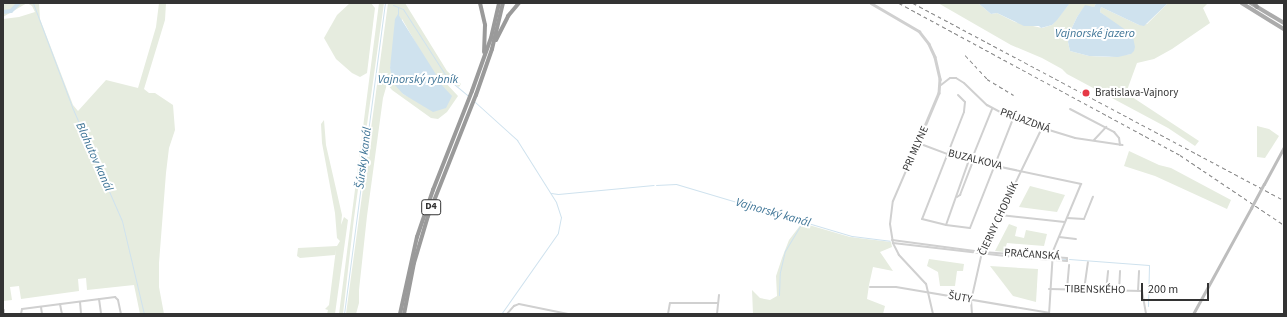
<!DOCTYPE html>
<html>
<head>
<meta charset="utf-8">
<style>
  body { margin:0 }
  #map { position:relative; width:1287px; height:317px; overflow:hidden; background:#fff; font-family:"Source Sans 3",sans-serif }
  div>[style] { position:absolute }
  [style*='--x'] { left:calc(var(--x)*1px); top:calc(var(--y)*1px); width:calc(var(--w)*1px); rotate:calc(var(--a)*1deg) }
  .green>* { inset:0; background:#e6ecdf }
  .water>* { inset:0; background:#cfe2ee }
  .stream>* { height:1px; margin:-0.5px; padding:0 0.5px; transform-origin:0.5px; border-radius:0.5px; background:#cfe2ee }
  .river>* { height:4px; margin:-2px; padding:0 2px; transform-origin:2px; border-radius:2px; background:#cfe2ee }
  .minor>* { height:2px; margin:-1px; padding:0 1px; transform-origin:1px; border-radius:1px; background:#d0d0d0 }
  .tertiary>* { height:2.5px; margin:-1.25px; padding:0 1.25px; transform-origin:1.25px; border-radius:1.25px; background:#d0d0d0 }
  .secondary>* { height:3px; margin:-1.5px; padding:0 1.5px; transform-origin:1.5px; border-radius:1.5px; background:#bdbdbd }
  .primary>* { height:3.5px; margin:-1.75px; padding:0 1.75px; transform-origin:1.75px; border-radius:1.75px; background:#ababab }
  .motorway>* { height:4px; margin:-2px; padding:0 2px; transform-origin:2px; border-radius:2px; background:#9a9a9a }
  .rail>* { height:1px; margin-top:-0.5px; transform-origin:0; background:repeating-linear-gradient(90deg,#888 0 4px,transparent 0 7px) }
  .secondary-bridge>* { height:3px; margin:-1.5px; padding:0 1.5px; transform-origin:1.5px; border-radius:1.5px; background:#bdbdbd }
  .dots>* { width:11px; height:11px; translate:-50% -50%; box-sizing:border-box; border:2px solid #fff; border-radius:50% }
  span { translate:-50% -50%; white-space:nowrap; text-align:center; line-height:1.15; -webkit-text-stroke:4px #fff; paint-order:stroke }
  .shield-label span { padding:1px 3px; background:#fff; border:1px solid; border-radius:3px; -webkit-text-stroke-width:0 }
  .shield-label { font-size:10px; color:#333; font-weight:700 }
  .poi-label { font-size:11px; color:#333 }
  .left { translate:0 -50%; text-align:left }
  .street-label { font-size:11px; color:#333 }
  .water-label { font-size:12px; color:#3f7597; font-style:italic }
  .frame { position:absolute; inset:0; border:4px solid #333; pointer-events:none }
  .scale { position:absolute; left:1141px; top:283px; width:68px; height:18px; box-sizing:border-box; border:2px solid #333; border-top:0; padding-left:5px; font-size:12px; line-height:14px; white-space:nowrap; color:#333; -webkit-text-stroke:3px #fff; paint-order:stroke }
</style>
</head>
<body>
<div id="map">
  <div class="green">
    <i style="clip-path:polygon(3px 3px,39px 3px,40px 19px,73px 105px,78px 111px,106px 80px,138px 88px,156px 27px,159px 3px,166px 3px,165px 20px,144px 89px,149px 93px,155px 93px,173px 105px,175px 130px,169px 148px,166px 173px,159px 263px,159px 287px,164px 314px,140px 314px,134px 285px,87px 290px,86px 278px,78px 279px,79px 291px,21px 299px,19px 286px,10px 287px,12px 300px,3px 301px,3px 19px,19px 17px,35px 12px,32px 6px,27px 3px,3px 17px)"></i>
    <i style="clip-path:polygon(350px 3px,371px 3px,375px 8px,367px 73px,360px 77px,352px 73px,336px 59px,324px 38px,337px 15px)"></i>
    <i style="clip-path:polygon(379px 3px,384px 3px,354px 218px,343px 314px,339px 314px)"></i>
    <i style="clip-path:polygon(evenodd,388px 3px,405px 3px,447px 71px,461px 84px,459px 87px,450px 80px,444px 81px,458px 96px,447px 112px,438px 119px,431px 118px,392px 90px,387px 84px,383px 98px,367px 216px,359px 290px,359px 303px,356px 314px,346px 314px,388px 3px,402px 19px,437px 80px,417px 101px,403px 94px,390px 68px,402px 19px)"></i>
    <i style="clip-path:polygon(938px 3px,978px 3px,991px 14px,997px 13px,1015px 22px,1042px 28px,1052px 25px,1070px 3px,1096px 3px,1094px 7px,1085px 6px,1077px 17px,1069px 34px,1068px 42px,1070px 51px,1089px 56px,1109px 57px,1131px 54px,1126px 30px,1121px 28px,1100px 12px,1101px 7px,1139px 25px,1147px 24px,1168px 3px,1208px 3px,1203px 8px,1210px 23px,1172px 49px,1154px 59px,1137px 63px,1126px 93px,1199px 141px,1195px 146px,1168px 128px,1067px 74px,1062px 69px,1042px 58px,1011px 45px)"></i>
    <i style="clip-path:polygon(324px 120px,326px 145px,342px 215px,341px 225px,344px 217px,348px 220px,335px 314px,327px 314px,328px 310px,325px 309px,329px 305px,336px 249px,335px 255px,300px 258px,297px 256px,298px 248px,337px 246px,340px 241px,337px 238px,335px 213px,322px 143px,321px 124px)"></i>
    <i style="clip-path:polygon(1257px 126px,1269px 129px,1279px 136px,1265px 158px,1257px 157px)"></i>
    <i style="clip-path:polygon(1129px 151px,1159px 165px,1171px 168px,1231px 200px,1227px 209px,1155px 176px,1124px 166px)"></i>
    <i style="clip-path:polygon(1030px 186px,1065px 195px,1057px 212px,1019px 207px)"></i>
    <i style="clip-path:polygon(802px 223px,850px 237px,891px 242px,892px 247px,880px 252px,893px 271px,873px 267px,869px 285px,867px 299px,885px 306px,883px 314px,753px 314px,752px 290px,760px 298px,770px 300px,777px 296px,776px 276px,782px 258px,789px 240px)"></i>
    <i style="clip-path:polygon(1009px 224px,1017px 227px,1015px 236px,1024px 238px,1026px 230px,1047px 234px,1044px 246px,1007px 243px,1004px 252px,995px 251px)"></i>
    <i style="clip-path:polygon(929px 259px,964px 264px,963px 271px,957px 271px,955px 286px,940px 286px,938px 272px,927px 266px)"></i>
    <i style="clip-path:polygon(990px 266px,1038px 269px,1036px 302px,1013px 296px)"></i>
  </div>
  <div class="water">
    <i style="clip-path:polygon(978px 3px,1070px 3px,1057px 20px,1052px 25px,1041px 28px,1039px 26px,1024px 26px,997px 13px,991px 14px)"></i>
    <i style="clip-path:polygon(1096px 3px,1168px 3px,1144px 26px,1139px 25px,1101px 7px,1100px 12px,1130px 33px,1133px 37px,1135px 47px,1134px 51px,1131px 54px,1118px 57px,1089px 56px,1070px 51px,1068px 42px,1069px 34px,1077px 17px,1085px 5px,1094px 7px)"></i>
    <i style="clip-path:polygon(398px 14px,437px 76px,437px 80px,452px 96px,446px 108px,433px 112px,403px 94px,393px 83px,390px 68px,395px 19px)"></i>
  </div>
  <div class="stream">
    <i style="--x:33;--y:3;--w:111;--a:69.4"></i>
    <i style="--x:72;--y:107;--w:124;--a:66.3"></i>
    <i style="--x:122;--y:221;--w:96;--a:76.7"></i>
    <i style="--x:393;--y:5;--w:11;--a:22"></i>
    <i style="--x:403;--y:9;--w:83;--a:57.3"></i>
    <i style="--x:448;--y:79;--w:26;--a:40"></i>
    <i style="--x:398;--y:7;--w:7;--a:90"></i>
    <i style="--x:475;--y:102;--w:57;--a:42.1"></i>
    <i style="--x:517;--y:140;--w:73;--a:57.8"></i>
    <i style="--x:556;--y:202;--w:16;--a:72"></i>
    <i style="--x:561;--y:217;--w:16;--a:101"></i>
    <i style="--x:558;--y:233;--w:99;--a:125.1"></i>
    <i style="--x:656;--y:185;--w:20;--a:-3"></i>
    <i style="--x:676;--y:184;--w:184;--a:16.5"></i>
    <i style="--x:852;--y:236;--w:38;--a:7"></i>
    <i style="--x:551;--y:193;--w:7;--a:8"></i>
    <i style="--x:558;--y:194;--w:96;--a:-5.4"></i>
    <i style="--x:1054;--y:258;--w:12;--a:5"></i>
    <i style="--x:1069;--y:259;--w:80;--a:4.3"></i>
    <i style="--x:1149;--y:265;--w:41;--a:91.4"></i>
    <i style="--x:779;--y:295;--w:23;--a:-88"></i>
    <i style="--x:780;--y:272;--w:22;--a:-77"></i>
    <i style="--x:785;--y:251;--w:35;--a:-59"></i>
    <i style="--x:344;--y:314;--w:314;--a:-82.5"></i>
  </div>
  <div class="river">
    <i style="--x:3;--y:12;--w:8;--a:-7"></i>
    <i style="--x:11;--y:11;--w:11;--a:-45"></i>
  </div>
  <div class="minor">
    <i style="--x:941;--y:85;--w:11;--a:-38"></i>
    <i style="--x:950;--y:78;--w:6;--a:0"></i>
    <i style="--x:956;--y:78;--w:9;--a:32"></i>
    <i style="--x:964;--y:83;--w:32;--a:44"></i>
    <i style="--x:987;--y:105;--w:30;--a:28"></i>
    <i style="--x:1013;--y:119;--w:65;--a:17"></i>
    <i style="--x:1075;--y:138;--w:48;--a:8.5"></i>
    <i style="--x:958;--y:95;--w:10;--a:45"></i>
    <i style="--x:965;--y:102;--w:10;--a:96"></i>
    <i style="--x:964;--y:112;--w:115;--a:111.4"></i>
    <i style="--x:922;--y:219;--w:25;--a:14"></i>
    <i style="--x:946;--y:225;--w:69;--a:-70.5"></i>
    <i style="--x:1070;--y:109;--w:50;--a:27.6"></i>
    <i style="--x:1114;--y:132;--w:8;--a:50"></i>
    <i style="--x:1119;--y:138;--w:7;--a:82"></i>
    <i style="--x:1094;--y:140;--w:18;--a:-47"></i>
    <i style="--x:971;--y:161;--w:56;--a:-68"></i>
    <i style="--x:957;--y:197;--w:4;--a:-34"></i>
    <i style="--x:960;--y:195;--w:36;--a:-69"></i>
    <i style="--x:1000;--y:215;--w:65;--a:6.1"></i>
    <i style="--x:1067;--y:218;--w:17;--a:3"></i>
    <i style="--x:1084;--y:219;--w:24;--a:-68"></i>
    <i style="--x:946;--y:225;--w:24;--a:7"></i>
    <i style="--x:970;--y:228;--w:117;--a:-68.5"></i>
    <i style="--x:1059;--y:237;--w:17;--a:7"></i>
    <i style="--x:892;--y:240;--w:91;--a:7.6"></i>
    <i style="--x:982;--y:252;--w:85;--a:4"></i>
    <i style="--x:893;--y:243;--w:122;--a:6.6"></i>
    <i style="--x:1014;--y:257;--w:53;--a:4.3"></i>
    <i style="--x:1067;--y:261;--w:3;--a:-90"></i>
    <i style="--x:870;--y:287;--w:26;--a:0"></i>
    <i style="--x:896;--y:287;--w:155;--a:9.6"></i>
    <i style="--x:1049;--y:289;--w:93;--a:1.2"></i>
    <i style="--x:1142;--y:291;--w:23;--a:80"></i>
    <i style="--x:1067;--y:289;--w:24;--a:-85"></i>
    <i style="--x:1084;--y:290;--w:28;--a:-82"></i>
    <i style="--x:1106;--y:291;--w:20;--a:-84"></i>
    <i style="--x:1119;--y:291;--w:20;--a:-87"></i>
    <i style="--x:1138;--y:291;--w:20;--a:-87"></i>
    <i style="--x:99;--y:299;--w:15;--a:82"></i>
    <i style="--x:80;--y:302;--w:12;--a:85"></i>
    <i style="--x:60;--y:304;--w:10;--a:79"></i>
    <i style="--x:41;--y:307;--w:7;--a:82"></i>
    <i style="--x:4;--y:310;--w:4;--a:90"></i>
    <i style="--x:21;--y:314;--w:5;--a:-79"></i>
    <i style="--x:22;--y:309;--w:94;--a:-7.4"></i>
    <i style="--x:115;--y:297;--w:4;--a:45"></i>
    <i style="--x:118;--y:300;--w:14;--a:78"></i>
    <i style="--x:507;--y:314;--w:11;--a:-49"></i>
    <i style="--x:514;--y:306;--w:5;--a:-22"></i>
    <i style="--x:519;--y:304;--w:50;--a:11.5"></i>
    <i style="--x:668;--y:314;--w:11;--a:-80"></i>
    <i style="--x:670;--y:303;--w:48;--a:0"></i>
    <i style="--x:717;--y:314;--w:19;--a:-84"></i>
    <i style="--x:933;--y:314;--w:31;--a:-103"></i>
    <i style="--x:926;--y:284;--w:40;--a:-133"></i>
    <i style="--x:899;--y:255;--w:13;--a:-117"></i>
    <i style="--x:893;--y:243;--w:19;--a:-99"></i>
    <i style="--x:890;--y:224;--w:23;--a:-83"></i>
    <i style="--x:893;--y:201;--w:63;--a:-66.7"></i>
    <i style="--x:918;--y:143;--w:43;--a:20.6"></i>
    <i style="--x:958;--y:158;--w:126;--a:11.9"></i>
    <i style="--x:1081;--y:184;--w:73;--a:112.7"></i>
    <i style="--x:1053;--y:251;--w:63;--a:93.6"></i>
    <i style="--x:972;--y:314;--w:13;--a:-94"></i>
    <i style="--x:971;--y:301;--w:50;--a:-77.3"></i>
    <i style="--x:982;--y:252;--w:138;--a:-64.2"></i>
  </div>
  <div class="tertiary">
    <i style="--x:871;--y:3;--w:56;--a:30.3"></i>
    <i style="--x:919;--y:31;--w:16;--a:52"></i>
    <i style="--x:929;--y:44;--w:14;--a:65"></i>
    <i style="--x:935;--y:57;--w:23;--a:77"></i>
    <i style="--x:940;--y:79;--w:14;--a:94"></i>
    <i style="--x:939;--y:93;--w:54;--a:112.8"></i>
  </div>
  <div class="secondary">
    <i style="--x:1264;--y:184;--w:42;--a:-61.6"></i>
    <i style="--x:1193;--y:314;--w:121;--a:-61.3"></i>
  </div>
  <div class="primary">
    <i style="--x:1242;--y:3;--w:49;--a:31.8"></i>
    <i style="--x:1251;--y:3;--w:39;--a:31"></i>
  </div>
  <div class="motorway">
    <i style="--x:480;--y:3;--w:23;--a:77"></i>
    <i style="--x:485;--y:25;--w:27;--a:92"></i>
    <i style="--x:1254;--y:3;--w:5;--a:53"></i>
    <i style="--x:496;--y:40;--w:27;--a:-63"></i>
    <i style="--x:508;--y:16;--w:17;--a:-50"></i>
    <i style="--x:400;--y:314;--w:79;--a:-77.6"></i>
    <i style="--x:417;--y:237;--w:50;--a:-71.2"></i>
    <i style="--x:433;--y:190;--w:106;--a:-68.5"></i>
    <i style="--x:472;--y:91;--w:56;--a:-70.3"></i>
    <i style="--x:491;--y:38;--w:36;--a:-77"></i>
    <i style="--x:404;--y:314;--w:52;--a:-78.9"></i>
    <i style="--x:414;--y:263;--w:49;--a:-73.4"></i>
    <i style="--x:428;--y:216;--w:130;--a:-68.4"></i>
    <i style="--x:476;--y:95;--w:49;--a:-70.8"></i>
    <i style="--x:492;--y:49;--w:47;--a:-76.6"></i>
  </div>
  <div class="rail">
    <i style="--x:899;--y:3;--w:319;--a:28.4"></i>
    <i style="--x:1180;--y:155;--w:125;--a:33.9"></i>
    <i style="--x:913;--y:3;--w:420;--a:28"></i>
    <i style="--x:965;--y:55;--w:33;--a:47"></i>
    <i style="--x:987;--y:79;--w:31;--a:31"></i>
  </div>
  <div class="secondary-bridge">
    <i style="--x:1251;--y:208;--w:27;--a:-62"></i>
  </div>
  <div class="dots">
    <i style="left:1086px;top:93px;background:#e63946"></i>
  </div>
  <div class="shield-label">
    <span style="left:431px;top:207px">D4</span>
  </div>
  <div class="poi-label">
    <span class="left" style="left:1095px;top:93px">Bratislava-Vajnory</span>
  </div>
  <div class="street-label">
    <span style="left:1025px;top:121px;rotate:20deg">PRÍJAZDNÁ</span>
    <span style="left:916px;top:149px;rotate:-66deg">PRI MLYNE</span>
    <span style="left:975px;top:160px;rotate:14deg">BUZALKOVA</span>
    <span style="left:999px;top:219px;rotate:-65deg">ČIERNY CHODNÍK</span>
    <span style="left:1032px;top:255px;rotate:4deg">PRAČANSKÁ</span>
    <span style="left:1095px;top:290px;rotate:1deg">TIBENSKÉHO</span>
    <span style="left:960px;top:298px;rotate:10deg">ŠUTY</span>
  </div>
  <div class="water-label">
    <span style="left:1095px;top:34px">Vajnorské jazero</span>
    <span style="left:418px;top:80px">Vajnorský rybník</span>
    <span style="left:94px;top:157px;rotate:66deg">Blahutov kanál</span>
    <span style="left:364px;top:158px;rotate:-83deg">Šúrsky kanál</span>
    <span style="left:773px;top:213px;rotate:16deg">Vajnorský kanál</span>
  </div>
  <div class="frame"></div>
  <div class="scale">200 m</div>
</div>
</body>
</html>
